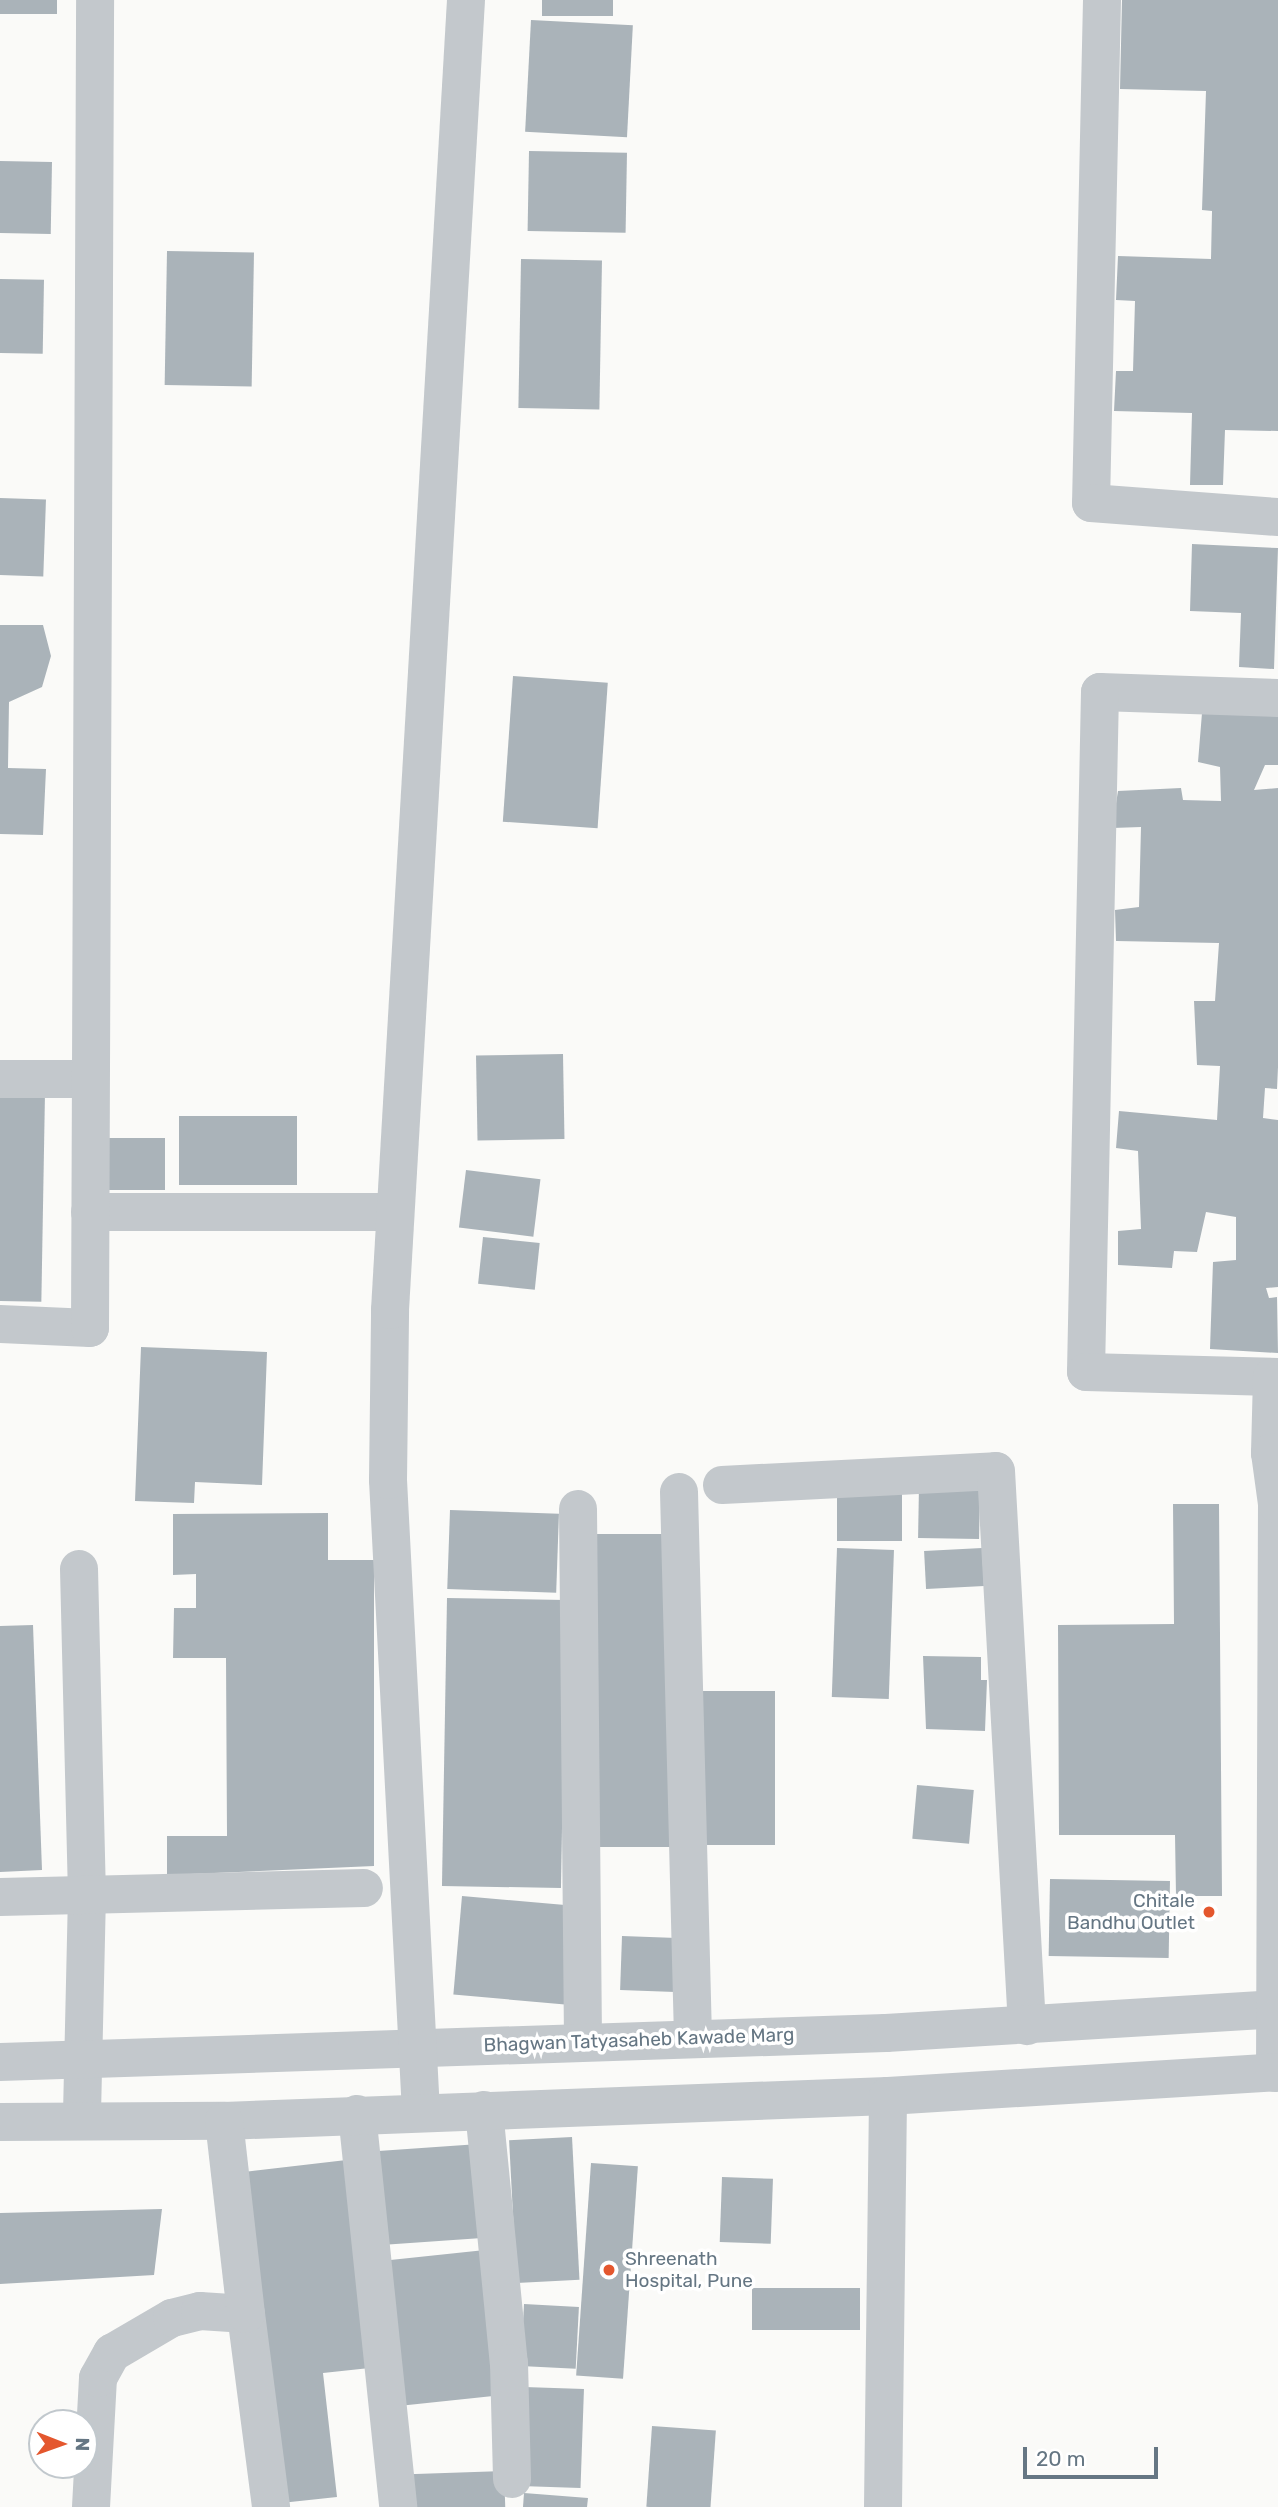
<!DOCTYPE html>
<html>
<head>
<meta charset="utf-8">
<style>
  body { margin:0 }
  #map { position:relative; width:1278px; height:2507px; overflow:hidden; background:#fafaf8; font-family:Rubik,sans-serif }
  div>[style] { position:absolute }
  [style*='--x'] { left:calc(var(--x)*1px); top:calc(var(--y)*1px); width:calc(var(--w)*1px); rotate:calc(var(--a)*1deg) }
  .building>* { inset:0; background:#aab3b9; transform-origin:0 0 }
  .minor>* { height:38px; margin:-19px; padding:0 19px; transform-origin:19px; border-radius:19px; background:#c3c8cc }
  .dots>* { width:19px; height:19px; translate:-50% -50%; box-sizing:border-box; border:4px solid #fff; border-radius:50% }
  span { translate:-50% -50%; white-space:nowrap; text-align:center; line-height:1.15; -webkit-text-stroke:7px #fff; paint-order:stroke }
  .poi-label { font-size:19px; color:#657683 }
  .right { translate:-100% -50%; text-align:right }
  .left { translate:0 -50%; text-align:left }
  .street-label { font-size:19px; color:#657683 }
  .north { position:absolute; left:28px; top:2409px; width:70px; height:70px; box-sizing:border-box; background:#fff; border:2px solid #c1c8cd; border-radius:50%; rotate:91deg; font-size:19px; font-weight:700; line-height:28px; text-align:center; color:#657683 }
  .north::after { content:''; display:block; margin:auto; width:24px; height:32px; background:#e4572e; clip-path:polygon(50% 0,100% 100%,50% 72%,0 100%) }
  .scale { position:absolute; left:1023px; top:2447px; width:135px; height:32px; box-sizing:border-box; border:4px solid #657683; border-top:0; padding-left:9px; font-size:21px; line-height:24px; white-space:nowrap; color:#657683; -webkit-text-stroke:5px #fff; paint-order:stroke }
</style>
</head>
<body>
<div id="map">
  <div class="building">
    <i style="left:0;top:0;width:57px;height:14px"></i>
    <i style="left:542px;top:0;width:71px;height:16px"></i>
    <i style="clip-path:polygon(1122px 0,1278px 0,1278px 431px,1225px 430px,1223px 485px,1190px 485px,1192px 413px,1114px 411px,1116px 371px,1133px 371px,1135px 301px,1116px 300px,1118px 256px,1211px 259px,1212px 211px,1202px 210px,1206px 91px,1120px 89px)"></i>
    <i style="left:531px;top:20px;width:102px;height:112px;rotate:3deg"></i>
    <i style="left:529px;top:151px;width:98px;height:80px;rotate:1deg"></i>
    <i style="left:0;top:161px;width:52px;height:72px;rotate:1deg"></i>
    <i style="left:167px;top:251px;width:87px;height:134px;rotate:1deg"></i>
    <i style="left:521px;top:259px;width:81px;height:149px;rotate:1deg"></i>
    <i style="left:0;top:279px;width:44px;height:74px;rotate:1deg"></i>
    <i style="left:0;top:498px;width:46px;height:77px;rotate:2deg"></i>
    <i style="clip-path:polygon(1192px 544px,1278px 548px,1274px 669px,1239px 667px,1241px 613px,1190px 611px)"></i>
    <i style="clip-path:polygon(0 625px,43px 625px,51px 656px,42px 687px,9px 702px,8px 768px,46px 769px,43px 835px,0 834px)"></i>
    <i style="left:513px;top:676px;width:95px;height:146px;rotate:4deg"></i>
    <i style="clip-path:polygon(1202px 713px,1278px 713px,1278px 765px,1265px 765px,1254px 790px,1278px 788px,1278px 1067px,1277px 1089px,1265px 1088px,1263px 1118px,1278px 1120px,1278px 1287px,1266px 1288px,1269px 1298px,1277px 1297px,1278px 1353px,1210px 1349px,1213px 1262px,1236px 1260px,1236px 1217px,1206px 1212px,1197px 1252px,1174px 1251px,1172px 1268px,1118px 1265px,1118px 1231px,1141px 1229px,1138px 1151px,1116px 1148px,1119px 1111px,1217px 1120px,1220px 1066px,1197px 1065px,1194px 1001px,1215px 1001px,1219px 943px,1116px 941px,1115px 910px,1139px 907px,1141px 827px,1112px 828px,1118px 791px,1181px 788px,1183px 800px,1221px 801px,1220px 767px,1198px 762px)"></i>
    <i style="left:563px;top:1054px;width:85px;height:87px;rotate:89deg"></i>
    <i style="left:0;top:1092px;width:45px;height:209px;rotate:1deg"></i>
    <i style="left:179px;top:1116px;width:118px;height:69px"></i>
    <i style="left:109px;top:1138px;width:56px;height:52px"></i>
    <i style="left:466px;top:1170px;width:75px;height:58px;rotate:7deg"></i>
    <i style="left:483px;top:1237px;width:57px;height:47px;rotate:6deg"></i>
    <i style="clip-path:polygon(141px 1347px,267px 1352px,262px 1485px,195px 1482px,194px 1503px,135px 1501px)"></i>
    <i style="left:919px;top:1485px;width:61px;height:53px;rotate:1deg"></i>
    <i style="left:902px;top:1486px;width:55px;height:65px;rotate:90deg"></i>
    <i style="clip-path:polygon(1173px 1504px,1219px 1504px,1222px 1896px,1176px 1896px,1175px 1835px,1059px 1835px,1058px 1625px,1174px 1624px)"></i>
    <i style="left:450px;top:1510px;width:109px;height:79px;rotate:2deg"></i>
    <i style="clip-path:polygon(328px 1513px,328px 1560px,374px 1560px,374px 1866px,167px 1875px,167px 1836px,227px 1836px,226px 1658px,173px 1658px,174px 1608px,196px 1608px,196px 1574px,173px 1575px,173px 1514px)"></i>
    <i style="left:591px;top:1534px;width:82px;height:313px"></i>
    <i style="left:837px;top:1548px;width:57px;height:149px;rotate:2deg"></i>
    <i style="left:982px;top:1548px;width:38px;height:58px;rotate:87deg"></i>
    <i style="left:447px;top:1598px;width:119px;height:288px;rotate:1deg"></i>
    <i style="clip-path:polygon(33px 1625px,42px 1870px,0 1872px,0 1626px)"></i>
    <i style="clip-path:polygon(923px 1656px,981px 1657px,981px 1680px,987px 1680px,985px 1731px,926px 1729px)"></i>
    <i style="left:692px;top:1691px;width:83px;height:154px"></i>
    <i style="left:917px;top:1785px;width:57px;height:54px;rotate:5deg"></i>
    <i style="left:1050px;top:1879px;width:120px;height:77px;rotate:1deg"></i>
    <i style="left:462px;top:1896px;width:112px;height:99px;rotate:5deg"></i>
    <i style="left:622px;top:1936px;width:55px;height:54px;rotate:2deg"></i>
    <i style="left:572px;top:2137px;width:143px;height:63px;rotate:87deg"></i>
    <i style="left:479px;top:2144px;width:94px;height:108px;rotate:86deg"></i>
    <i style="clip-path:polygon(355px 2159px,379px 2367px,323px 2373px,337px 2497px,281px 2503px,244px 2172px)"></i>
    <i style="left:591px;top:2163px;width:47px;height:213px;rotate:4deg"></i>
    <i style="left:722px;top:2177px;width:51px;height:65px;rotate:2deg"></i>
    <i style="clip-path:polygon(162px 2209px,154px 2275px,0 2284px,0 2213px)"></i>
    <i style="left:485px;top:2250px;width:146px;height:107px;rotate:84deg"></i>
    <i style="left:752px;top:2288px;width:108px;height:42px"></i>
    <i style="left:524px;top:2304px;width:55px;height:62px;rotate:3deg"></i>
    <i style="left:524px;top:2387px;width:60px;height:99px;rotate:2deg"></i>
    <i style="left:652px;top:2426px;width:64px;height:81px;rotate:4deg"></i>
    <i style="left:504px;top:2471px;width:36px;height:96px;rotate:88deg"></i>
    <i style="clip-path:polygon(524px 2493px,588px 2498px,587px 2507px,523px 2507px)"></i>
  </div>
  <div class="minor">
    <i style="--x:1102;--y:0;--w:503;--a:91.25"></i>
    <i style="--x:1091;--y:503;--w:188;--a:4.3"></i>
    <i style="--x:1278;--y:698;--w:178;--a:-178.1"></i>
    <i style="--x:1100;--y:692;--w:680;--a:91.18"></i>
    <i style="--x:1086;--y:1372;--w:192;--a:1.5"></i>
    <i style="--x:0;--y:1079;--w:90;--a:0"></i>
    <i style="--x:90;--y:1212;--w:305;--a:0"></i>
    <i style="--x:0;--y:1324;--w:90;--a:2.5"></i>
    <i style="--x:90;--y:1328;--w:1328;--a:-89.78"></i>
    <i style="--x:1270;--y:1453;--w:76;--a:-88.5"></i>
    <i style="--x:722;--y:1485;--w:274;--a:-2.9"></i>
    <i style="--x:996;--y:1471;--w:556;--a:86.8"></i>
    <i style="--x:679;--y:1492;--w:546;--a:88.53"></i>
    <i style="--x:578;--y:1509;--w:532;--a:89.46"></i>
    <i style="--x:79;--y:1569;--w:325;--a:88.6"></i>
    <i style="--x:87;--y:1894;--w:226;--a:91.3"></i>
    <i style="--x:0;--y:1897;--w:364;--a:-1.4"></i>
    <i style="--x:0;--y:2062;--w:886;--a:-1.87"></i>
    <i style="--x:886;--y:2033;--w:393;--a:-3.5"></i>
    <i style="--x:1275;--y:2073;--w:569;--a:-89.8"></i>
    <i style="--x:1277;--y:1504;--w:51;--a:-97.8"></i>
    <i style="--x:1270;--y:1453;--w:8;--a:-7"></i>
    <i style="--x:484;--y:2110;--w:254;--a:84.4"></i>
    <i style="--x:509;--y:2363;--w:116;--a:88.5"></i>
    <i style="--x:421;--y:2112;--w:633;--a:-92.99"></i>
    <i style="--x:388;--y:1480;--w:170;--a:-89.3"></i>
    <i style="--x:390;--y:1310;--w:1312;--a:-86.68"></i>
    <i style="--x:357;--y:2114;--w:395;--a:84"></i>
    <i style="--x:0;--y:2122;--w:224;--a:-0.3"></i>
    <i style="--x:224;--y:2121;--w:664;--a:-2.16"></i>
    <i style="--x:888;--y:2096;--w:391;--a:-3.5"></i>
    <i style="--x:246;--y:2314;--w:195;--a:82.6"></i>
    <i style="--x:91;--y:2507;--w:129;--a:-86.9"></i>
    <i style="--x:98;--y:2378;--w:29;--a:-61"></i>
    <i style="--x:112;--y:2353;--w:69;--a:-30.3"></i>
    <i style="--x:172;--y:2318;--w:29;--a:-14"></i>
    <i style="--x:200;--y:2311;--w:46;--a:3.7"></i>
    <i style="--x:246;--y:2314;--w:194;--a:-96.5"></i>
    <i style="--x:883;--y:2507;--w:411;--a:-89.3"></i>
  </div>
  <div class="dots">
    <i style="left:1209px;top:1912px;background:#e4572e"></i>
    <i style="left:609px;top:2270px;background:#e4572e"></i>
  </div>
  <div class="poi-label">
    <span class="right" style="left:1195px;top:1912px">Chitale<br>Bandhu Outlet</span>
    <span class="left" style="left:625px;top:2270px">Shreenath<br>Hospital, Pune</span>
  </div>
  <div class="street-label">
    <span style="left:639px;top:2040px;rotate:-2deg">Bhagwan Tatyasaheb Kawade Marg</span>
  </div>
  <div class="north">N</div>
  <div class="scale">20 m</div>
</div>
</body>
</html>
